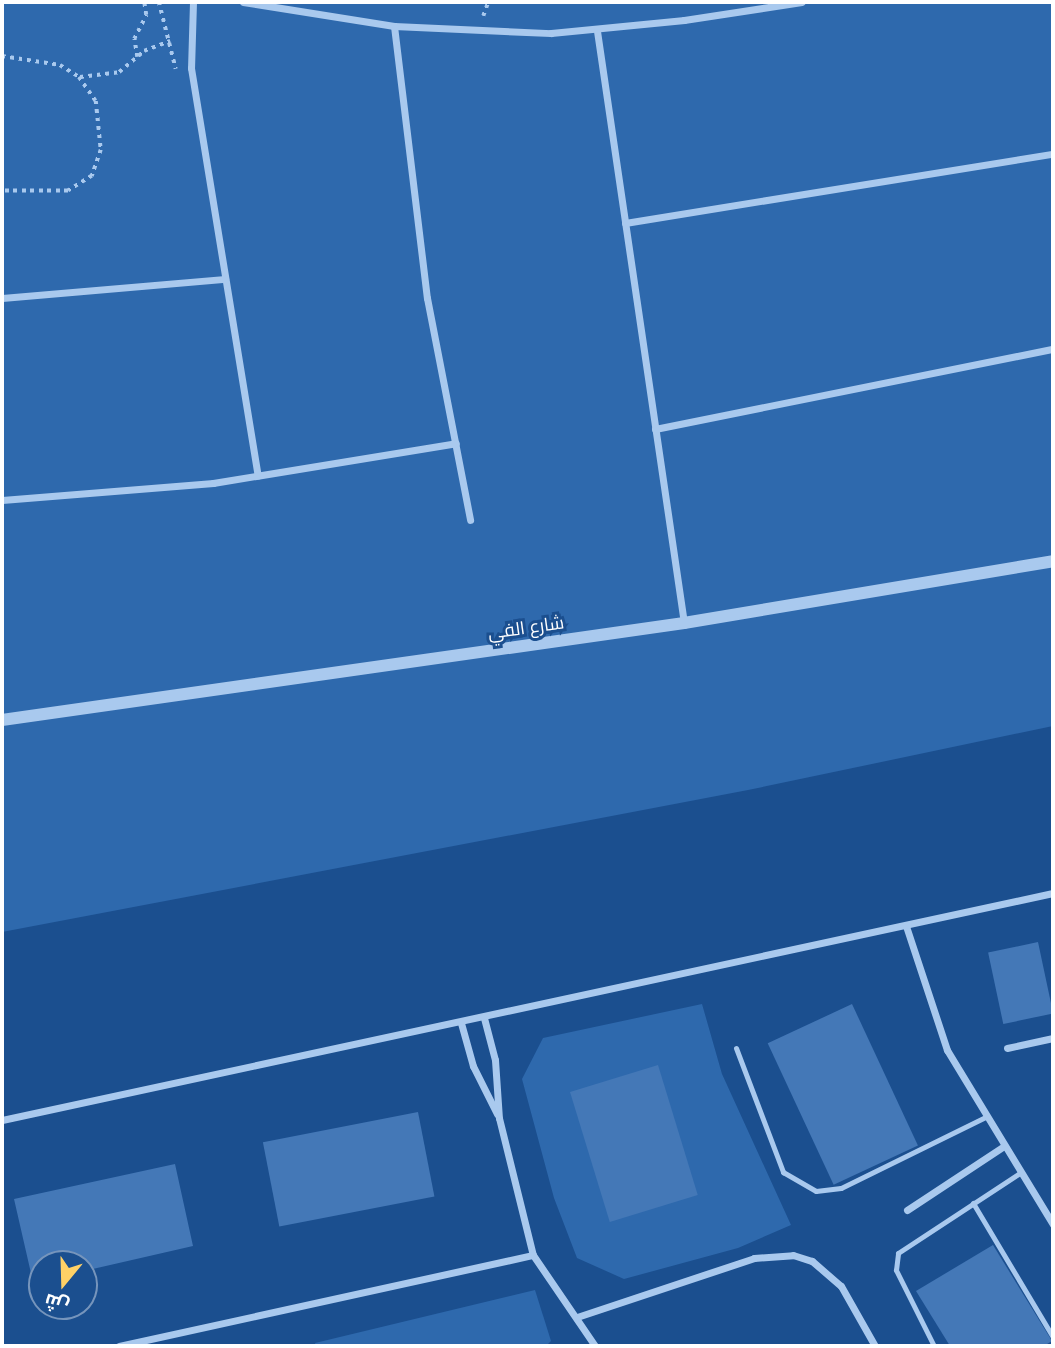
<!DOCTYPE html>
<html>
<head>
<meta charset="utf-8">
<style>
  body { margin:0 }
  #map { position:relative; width:1055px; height:1348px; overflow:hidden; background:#1b4f8f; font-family:"Varela Round",Cairo,sans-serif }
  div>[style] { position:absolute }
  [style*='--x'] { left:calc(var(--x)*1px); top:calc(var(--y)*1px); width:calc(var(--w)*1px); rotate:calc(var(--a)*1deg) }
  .green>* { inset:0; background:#2e69ad }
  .building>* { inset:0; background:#4478b7; transform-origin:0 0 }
  .path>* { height:3.5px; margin-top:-1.75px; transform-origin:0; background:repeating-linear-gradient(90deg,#a9c9ee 0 3.5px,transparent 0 8.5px) }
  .service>* { height:5px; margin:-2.5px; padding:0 2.5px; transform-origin:2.5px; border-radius:2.5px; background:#a9c9ee }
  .minor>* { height:7px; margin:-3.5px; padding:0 3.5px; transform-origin:3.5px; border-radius:3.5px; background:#a9c9ee }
  .tertiary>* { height:12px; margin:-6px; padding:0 6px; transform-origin:6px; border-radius:6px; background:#a9c9ee }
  span { translate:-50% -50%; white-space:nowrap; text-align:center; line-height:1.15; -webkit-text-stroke:6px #1b4f8f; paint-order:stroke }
  .street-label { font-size:18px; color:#fff }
  .frame { position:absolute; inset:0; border:4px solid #fff; pointer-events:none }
  .north { position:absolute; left:28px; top:1250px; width:70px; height:70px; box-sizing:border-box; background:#1b4f8f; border:2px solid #7695bc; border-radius:50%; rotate:199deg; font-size:19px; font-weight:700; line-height:28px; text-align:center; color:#fff }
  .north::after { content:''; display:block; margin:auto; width:24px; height:32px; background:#ffd166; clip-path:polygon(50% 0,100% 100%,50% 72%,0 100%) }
</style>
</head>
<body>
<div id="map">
  <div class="green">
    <i style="clip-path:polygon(2px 2px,1053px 2px,1053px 726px,748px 790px,2px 932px)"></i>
    <i style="clip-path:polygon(702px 1004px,722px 1074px,791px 1225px,738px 1248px,624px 1279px,577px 1258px,554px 1198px,522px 1079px,543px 1038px)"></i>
    <i style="clip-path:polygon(535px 1290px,551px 1341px,546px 1346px,316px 1346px,315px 1343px)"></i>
  </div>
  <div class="building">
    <i style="left:1038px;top:942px;width:73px;height:51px;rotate:78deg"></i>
    <i style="left:852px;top:1004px;width:156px;height:93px;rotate:65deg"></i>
    <i style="left:658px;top:1065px;width:136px;height:92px;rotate:73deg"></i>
    <i style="left:418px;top:1112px;width:86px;height:158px;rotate:79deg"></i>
    <i style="clip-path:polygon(175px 1164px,193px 1246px,84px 1271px,84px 1264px,42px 1264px,42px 1280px,33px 1282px,14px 1199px)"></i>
    <i style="clip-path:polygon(993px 1245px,1052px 1341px,1044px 1346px,950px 1346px,916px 1291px)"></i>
  </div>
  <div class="path">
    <i style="--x:159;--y:2;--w:69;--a:75.8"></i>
    <i style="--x:483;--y:16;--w:15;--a:-70"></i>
    <i style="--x:2;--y:56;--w:59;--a:8.8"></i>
    <i style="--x:60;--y:65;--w:22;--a:32"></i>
    <i style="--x:79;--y:77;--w:29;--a:55"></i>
    <i style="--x:96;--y:101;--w:49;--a:84.2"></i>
    <i style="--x:101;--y:150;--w:28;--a:109"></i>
    <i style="--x:92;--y:176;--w:28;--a:148"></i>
    <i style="--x:68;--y:191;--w:66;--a:180"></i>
    <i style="--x:137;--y:57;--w:18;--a:-99"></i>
    <i style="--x:134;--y:39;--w:27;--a:-63"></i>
    <i style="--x:146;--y:15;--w:13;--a:-99"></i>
    <i style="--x:80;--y:77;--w:39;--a:-7"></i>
    <i style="--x:119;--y:72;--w:33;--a:-40"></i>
    <i style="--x:144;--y:51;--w:28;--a:-21"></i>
  </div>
  <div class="service">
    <i style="--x:736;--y:1048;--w:133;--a:69.2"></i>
    <i style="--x:783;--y:1172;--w:38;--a:30"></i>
    <i style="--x:816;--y:1191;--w:25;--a:-7"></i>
    <i style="--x:841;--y:1188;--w:161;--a:-26.2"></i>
    <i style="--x:973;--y:1203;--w:156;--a:59.2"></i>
    <i style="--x:934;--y:1346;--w:85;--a:-116.6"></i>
    <i style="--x:896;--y:1270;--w:17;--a:-83"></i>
    <i style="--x:898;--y:1253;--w:146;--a:-33.3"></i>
  </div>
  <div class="minor">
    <i style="--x:193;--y:2;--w:66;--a:91.7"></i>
    <i style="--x:191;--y:68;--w:413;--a:80.7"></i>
    <i style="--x:243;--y:2;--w:153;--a:9"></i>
    <i style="--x:394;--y:26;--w:157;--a:2.6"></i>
    <i style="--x:551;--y:33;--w:134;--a:-5.6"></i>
    <i style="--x:684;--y:20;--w:119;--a:-8.7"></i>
    <i style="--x:394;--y:26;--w:274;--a:83.1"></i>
    <i style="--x:427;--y:298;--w:226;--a:79"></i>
    <i style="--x:597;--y:31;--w:598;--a:81.64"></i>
    <i style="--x:625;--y:223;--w:434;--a:-9.2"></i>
    <i style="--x:2;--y:298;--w:224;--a:-4.9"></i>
    <i style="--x:655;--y:429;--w:406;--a:-11.4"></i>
    <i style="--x:2;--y:500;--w:212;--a:-4.6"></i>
    <i style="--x:213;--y:483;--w:246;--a:-9.3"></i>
    <i style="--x:906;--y:926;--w:131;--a:71.7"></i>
    <i style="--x:947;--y:1050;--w:204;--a:58.7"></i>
    <i style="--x:484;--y:1018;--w:43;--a:75.3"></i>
    <i style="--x:495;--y:1060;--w:58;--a:86.1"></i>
    <i style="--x:499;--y:1118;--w:141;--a:76.1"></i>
    <i style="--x:533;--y:1255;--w:110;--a:55.7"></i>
    <i style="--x:461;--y:1023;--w:45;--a:74.4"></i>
    <i style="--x:473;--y:1066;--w:54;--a:63.4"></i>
    <i style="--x:1007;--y:1048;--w:47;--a:-12.3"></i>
    <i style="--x:2;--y:1120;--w:1075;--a:-12.19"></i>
    <i style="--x:907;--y:1210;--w:116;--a:-33.4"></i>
    <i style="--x:577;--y:1317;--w:187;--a:-18.4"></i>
    <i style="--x:754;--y:1258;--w:39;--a:-4"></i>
    <i style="--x:793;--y:1255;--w:20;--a:18"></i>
    <i style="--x:812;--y:1261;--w:38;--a:41"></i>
    <i style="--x:841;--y:1286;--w:69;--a:60.5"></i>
    <i style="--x:119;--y:1346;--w:424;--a:-12.4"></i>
  </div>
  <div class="tertiary">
    <i style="--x:2;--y:720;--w:689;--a:-8.09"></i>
    <i style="--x:684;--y:623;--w:374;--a:-9.5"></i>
  </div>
  <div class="street-label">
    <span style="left:526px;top:628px;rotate:-8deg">شارع الفي</span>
  </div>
  <div class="frame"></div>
  <div class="north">ش</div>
</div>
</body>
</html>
